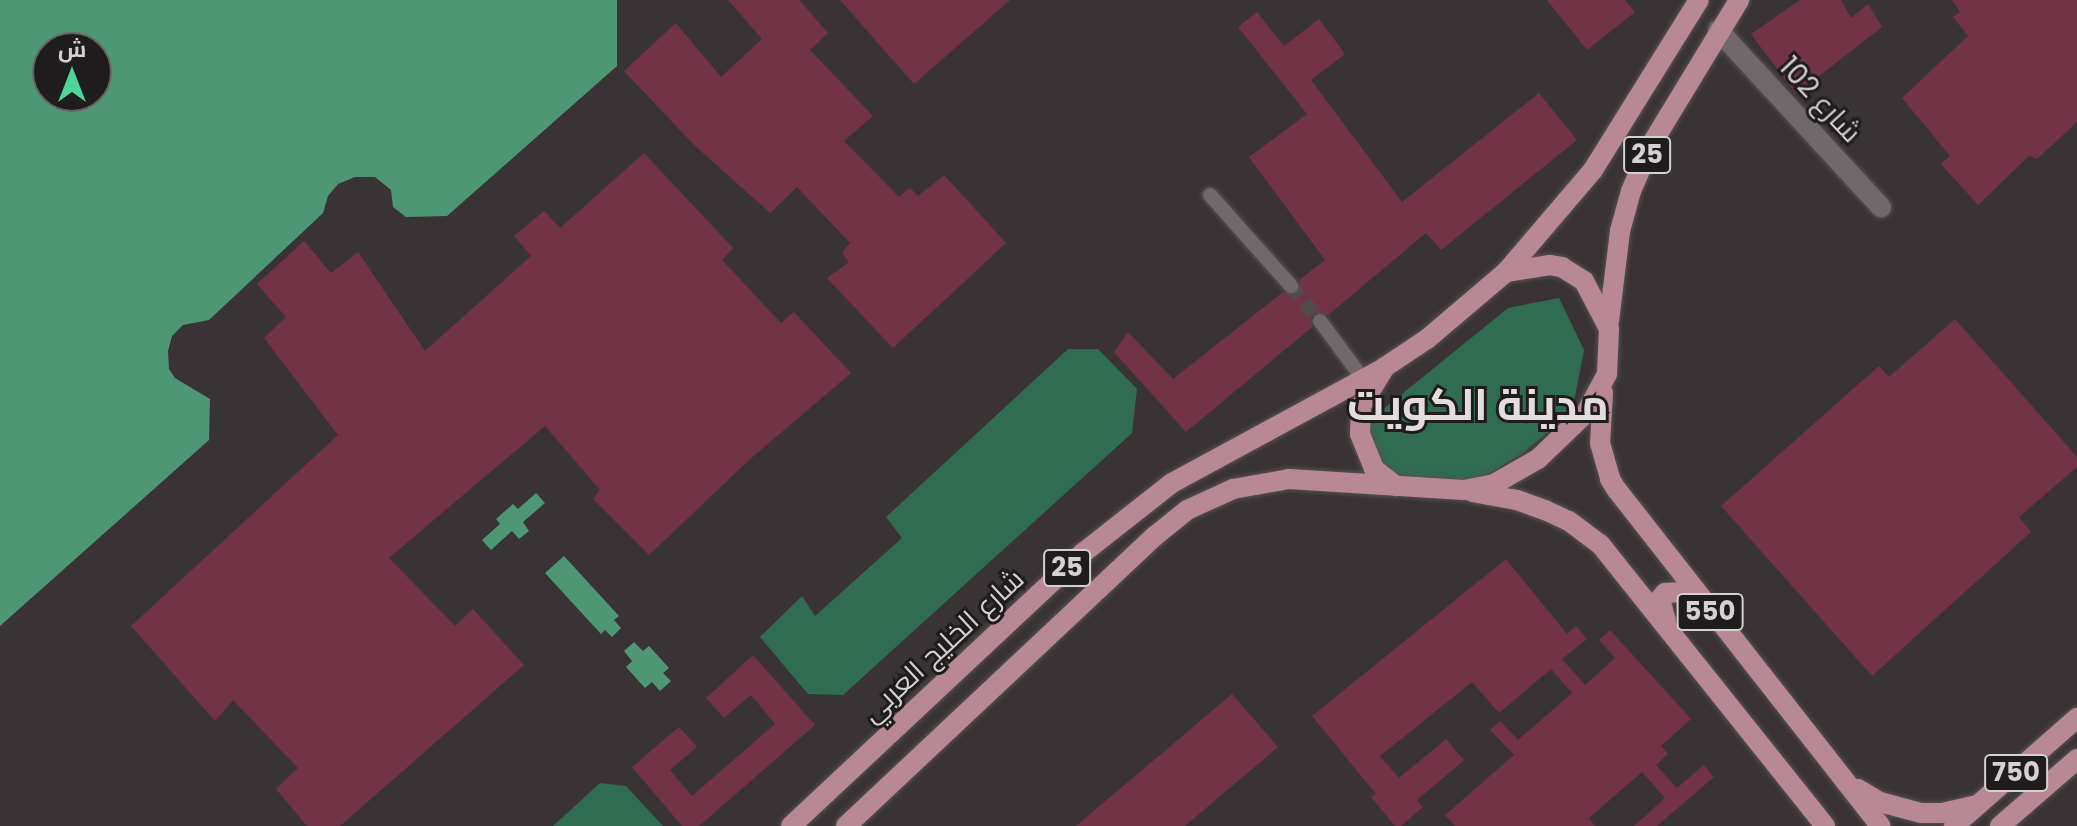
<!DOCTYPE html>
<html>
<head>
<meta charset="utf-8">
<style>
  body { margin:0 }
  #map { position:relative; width:2077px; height:826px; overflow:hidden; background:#3a3335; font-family:Poppins,Cairo,sans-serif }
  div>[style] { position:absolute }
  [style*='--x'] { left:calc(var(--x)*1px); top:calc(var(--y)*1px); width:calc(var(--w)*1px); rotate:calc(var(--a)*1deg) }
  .green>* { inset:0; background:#2f6c51 }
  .water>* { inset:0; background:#4d9775 }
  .building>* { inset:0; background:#733347 }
  .pedestrian-tunnel>* { height:14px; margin-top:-7px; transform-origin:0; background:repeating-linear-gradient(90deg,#514b4c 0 14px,transparent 0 21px) }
  .roads { filter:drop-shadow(0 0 2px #575153) drop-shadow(0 0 2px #575153) }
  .pedestrian>* { height:14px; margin:-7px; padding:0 7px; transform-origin:7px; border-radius:7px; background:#70686a }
  .minor>* { height:20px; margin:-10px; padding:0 10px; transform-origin:10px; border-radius:10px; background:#70686a }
  .primary>* { height:20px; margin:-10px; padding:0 10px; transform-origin:10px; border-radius:10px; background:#b98895 }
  span { translate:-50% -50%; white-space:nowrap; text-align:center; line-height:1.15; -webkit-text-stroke:6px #1f1c1d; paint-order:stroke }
  .shield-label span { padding:2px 6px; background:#1f1c1d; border:2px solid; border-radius:6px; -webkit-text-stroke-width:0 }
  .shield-label { font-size:26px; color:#d5d0d1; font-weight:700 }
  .street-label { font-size:28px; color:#d5d0d1 }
  .town-label { font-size:44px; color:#e5dcde; font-weight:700 }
  .north { position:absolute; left:32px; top:32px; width:80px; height:80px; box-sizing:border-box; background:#1f1c1d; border:2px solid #686465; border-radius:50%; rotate:0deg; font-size:22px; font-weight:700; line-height:32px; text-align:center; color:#d5d0d1 }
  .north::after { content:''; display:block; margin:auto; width:28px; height:36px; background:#4cd49b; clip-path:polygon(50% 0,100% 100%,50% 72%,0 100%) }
</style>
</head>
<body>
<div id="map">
  <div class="green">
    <i style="clip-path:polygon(1559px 298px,1584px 350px,1572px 412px,1523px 453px,1465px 488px,1398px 484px,1372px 455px,1365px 424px,1508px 308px)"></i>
    <i style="clip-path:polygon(1068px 349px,1098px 349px,1137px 389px,1132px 433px,843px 695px,808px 694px,760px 637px,802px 596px,815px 616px,902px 538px,886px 517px)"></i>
    <i style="clip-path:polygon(600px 783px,626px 786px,663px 826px,553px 826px)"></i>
  </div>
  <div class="water">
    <i style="clip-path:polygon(evenodd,0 0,617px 0,617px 66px,447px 216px,406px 217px,393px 207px,391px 190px,375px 177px,355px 177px,338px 184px,328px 196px,323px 213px,209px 320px,183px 325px,172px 336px,168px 351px,169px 369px,175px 378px,210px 399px,209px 440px,0 626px,0 0,48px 48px,96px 48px,96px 96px,48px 96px,48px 48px)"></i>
    <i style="clip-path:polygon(536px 493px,545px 503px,523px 522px,529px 531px,519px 539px,512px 531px,491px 550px,482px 540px,500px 524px,496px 519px,513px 504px,518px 509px)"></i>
    <i style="clip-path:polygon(564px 556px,619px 616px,614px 620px,621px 628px,612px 637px,605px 630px,601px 634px,545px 573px)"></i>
    <i style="clip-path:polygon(634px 642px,643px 651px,649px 646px,669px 668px,663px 673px,671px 681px,660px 691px,652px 682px,645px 688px,626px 667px,632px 661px,624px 651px)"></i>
  </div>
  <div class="building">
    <i style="clip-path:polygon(728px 0,799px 0,828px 33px,810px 50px,873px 116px,844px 141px,899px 197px,910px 188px,918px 196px,944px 175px,1006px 243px,893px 348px,827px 278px,849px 262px,842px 253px,850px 243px,797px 187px,770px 213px,693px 144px,624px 71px,676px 23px,721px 77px,762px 39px)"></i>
    <i style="clip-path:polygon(840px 0,1010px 0,914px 84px)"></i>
    <i style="clip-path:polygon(1547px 0,1625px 0,1635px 12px,1587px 50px)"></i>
    <i style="clip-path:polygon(1800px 0,1841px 0,1851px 18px,1868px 4px,1882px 27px,1796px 94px,1751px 34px)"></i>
    <i style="clip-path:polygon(1952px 0,2077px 0,2077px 122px,2037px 159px,2029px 156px,1978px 205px,1941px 164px,1950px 156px,1902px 98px,1968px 36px,1953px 17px,1960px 12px)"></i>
    <i style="clip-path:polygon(1257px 12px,1284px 46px,1319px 19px,1345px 54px,1311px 80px,1402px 202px,1539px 93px,1577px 140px,1441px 250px,1426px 233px,1328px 315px,1315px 313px,1311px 318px,1312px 327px,1186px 432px,1114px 352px,1128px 332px,1173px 379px,1283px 292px,1297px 294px,1301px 288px,1299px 280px,1325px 260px,1249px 157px,1307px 114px,1238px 27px)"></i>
    <i style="clip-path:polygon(644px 153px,733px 248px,722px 260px,781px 323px,794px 312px,851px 373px,748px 461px,649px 555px,593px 499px,600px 490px,545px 426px,488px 474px,389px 558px,455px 626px,473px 609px,524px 665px,340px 826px,307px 826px,276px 789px,298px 768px,233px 700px,215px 721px,131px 626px,338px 435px,264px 338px,286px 317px,257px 284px,304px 241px,331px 273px,358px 252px,425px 351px,531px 256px,514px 236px,544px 211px,560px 228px)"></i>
    <i style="clip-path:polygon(1955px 319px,2077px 457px,2077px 467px,2019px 517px,2031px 532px,1872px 676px,1721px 506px,1879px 366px,1889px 377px)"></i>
    <i style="clip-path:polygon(1506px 559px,1567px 634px,1576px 626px,1587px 639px,1562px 659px,1585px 685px,1615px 658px,1599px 640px,1610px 630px,1691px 719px,1661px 746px,1668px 754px,1656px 765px,1677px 788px,1704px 765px,1714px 777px,1657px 826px,1634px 826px,1665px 798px,1642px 772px,1589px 818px,1595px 826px,1455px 826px,1445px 815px,1514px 755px,1490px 730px,1500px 721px,1518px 740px,1572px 693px,1551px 669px,1499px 713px,1472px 682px,1380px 756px,1399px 778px,1446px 739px,1464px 760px,1417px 800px,1423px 807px,1401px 826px,1395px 826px,1371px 797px,1376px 794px,1312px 716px)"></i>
    <i style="clip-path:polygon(753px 655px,815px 725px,699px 826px,682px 826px,632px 767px,679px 727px,697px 747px,670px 770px,692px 796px,775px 724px,751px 695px,724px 718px,706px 698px)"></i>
    <i style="clip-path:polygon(1232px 694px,1278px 747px,1185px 826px,1076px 826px)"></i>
  </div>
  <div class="pedestrian-tunnel">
    <i style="--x:1291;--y:286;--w:45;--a:50.4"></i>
  </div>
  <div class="roads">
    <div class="pedestrian">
      <i style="--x:1210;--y:195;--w:122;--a:48.3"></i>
      <i style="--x:1320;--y:321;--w:72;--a:53.4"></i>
    </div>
    <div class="minor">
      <i style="--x:1718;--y:30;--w:241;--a:47.4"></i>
    </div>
    <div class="primary">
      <i style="--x:1506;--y:272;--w:134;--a:-49.5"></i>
      <i style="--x:1593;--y:170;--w:200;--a:-58.1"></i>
      <i style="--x:1609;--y:321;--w:91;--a:-83"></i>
      <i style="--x:1620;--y:231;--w:41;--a:-74.6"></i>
      <i style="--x:1631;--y:191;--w:50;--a:-66.5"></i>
      <i style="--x:1651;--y:145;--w:170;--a:-58.7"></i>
      <i style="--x:1603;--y:393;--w:50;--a:93.4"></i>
      <i style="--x:1600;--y:443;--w:37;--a:74"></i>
      <i style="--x:1610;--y:479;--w:13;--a:58"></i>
      <i style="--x:1617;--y:490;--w:427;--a:51.9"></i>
      <i style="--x:1472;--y:492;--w:46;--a:10.1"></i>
      <i style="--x:1517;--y:500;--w:30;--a:20"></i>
      <i style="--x:1545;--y:510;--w:26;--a:25"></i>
      <i style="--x:1569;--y:521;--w:39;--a:37"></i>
      <i style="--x:1600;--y:544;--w:361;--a:51.4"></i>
      <i style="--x:1666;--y:621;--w:23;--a:-105"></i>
      <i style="--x:1660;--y:599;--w:8;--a:-50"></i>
      <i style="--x:1665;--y:593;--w:17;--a:-3"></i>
      <i style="--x:1682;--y:592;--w:19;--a:47"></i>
      <i style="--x:1858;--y:789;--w:26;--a:31"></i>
      <i style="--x:1880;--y:802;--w:42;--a:15"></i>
      <i style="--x:1921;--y:813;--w:21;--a:0"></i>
      <i style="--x:1942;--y:813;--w:35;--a:-13"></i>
      <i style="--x:791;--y:826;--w:400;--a:-43.1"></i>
      <i style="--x:1083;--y:553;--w:113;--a:-38.2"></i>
      <i style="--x:1172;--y:483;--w:239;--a:-28.5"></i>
      <i style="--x:846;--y:826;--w:424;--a:-43.2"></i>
      <i style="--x:1155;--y:536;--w:41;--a:-39.1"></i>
      <i style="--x:1187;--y:510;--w:51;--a:-24.5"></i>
      <i style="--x:1233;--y:489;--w:57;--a:-10.1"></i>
      <i style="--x:1289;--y:479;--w:175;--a:3.6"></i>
      <i style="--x:1464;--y:490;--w:31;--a:-11"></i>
      <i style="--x:1494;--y:484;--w:51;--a:-29.6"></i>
      <i style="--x:1538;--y:459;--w:66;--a:-43.8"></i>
      <i style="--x:1586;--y:413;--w:44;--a:-61.7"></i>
      <i style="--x:1607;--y:374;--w:45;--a:-87.5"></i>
      <i style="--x:1609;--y:329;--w:54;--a:-117.5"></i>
      <i style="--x:1584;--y:281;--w:26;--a:-148"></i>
      <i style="--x:1562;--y:267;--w:12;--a:-171"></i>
      <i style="--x:1550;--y:265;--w:45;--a:171"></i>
      <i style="--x:1506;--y:272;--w:104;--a:139.7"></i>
      <i style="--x:1427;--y:339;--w:50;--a:146.3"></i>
      <i style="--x:1385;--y:367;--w:46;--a:121.6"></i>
      <i style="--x:1361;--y:406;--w:28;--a:92"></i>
      <i style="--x:1360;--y:434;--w:38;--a:68"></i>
      <i style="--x:1374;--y:469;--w:28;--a:38"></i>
      <i style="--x:1954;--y:826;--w:164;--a:-41.3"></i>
      <i style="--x:2000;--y:826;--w:102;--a:-41"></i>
    </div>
  </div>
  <div class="shield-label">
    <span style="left:1647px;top:155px">25</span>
    <span style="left:1067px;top:568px">25</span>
    <span style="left:1710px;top:612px">550</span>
    <span style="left:2016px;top:773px">750</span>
  </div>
  <div class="street-label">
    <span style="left:1820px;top:100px;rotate:47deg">شارع 102</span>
    <span style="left:943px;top:646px;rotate:-43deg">شارع الخليج العربي</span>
  </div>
  <div class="town-label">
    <span style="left:1478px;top:405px">مدينة الكويت</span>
  </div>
  <div class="north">ش</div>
</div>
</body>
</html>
